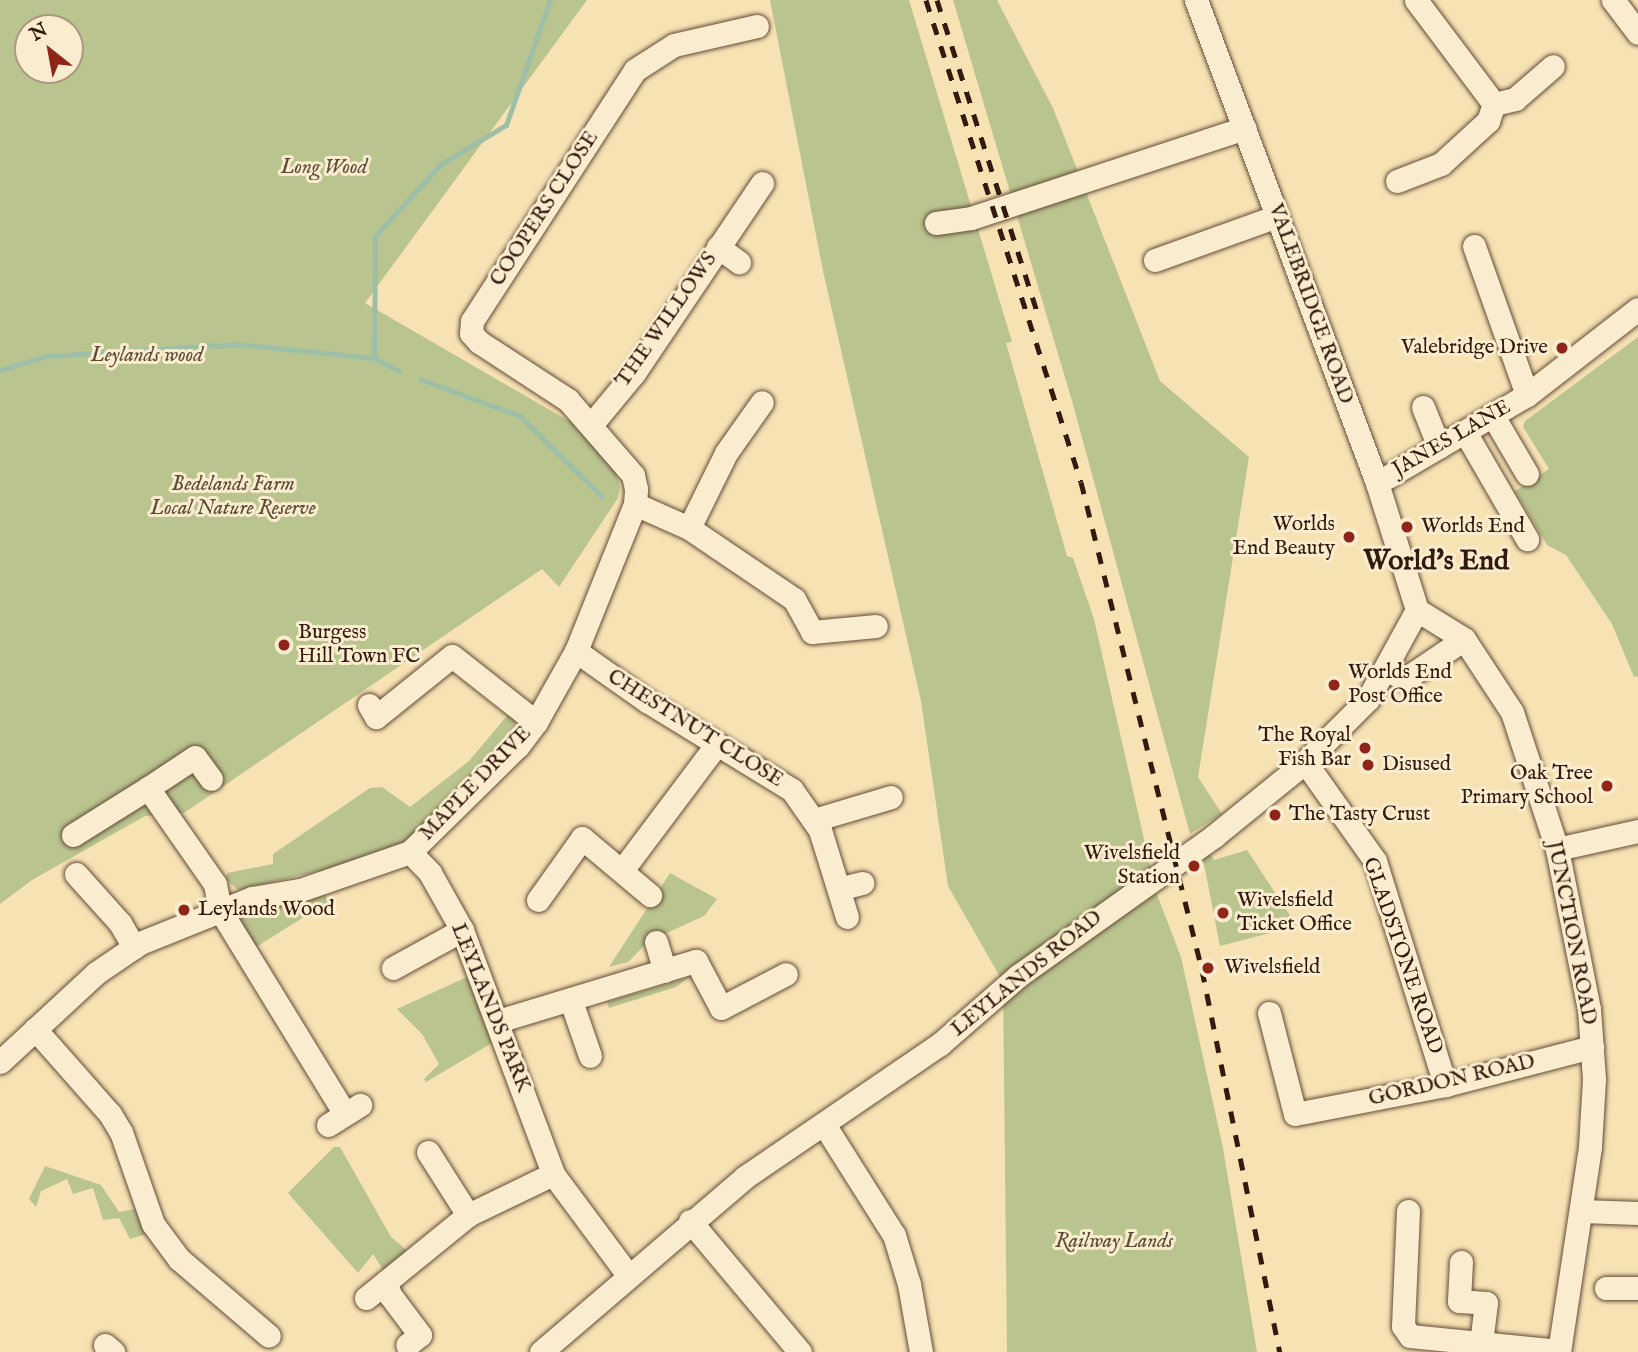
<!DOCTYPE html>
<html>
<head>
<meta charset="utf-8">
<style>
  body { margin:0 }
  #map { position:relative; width:1638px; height:1352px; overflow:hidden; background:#f7e2b4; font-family:"IM FELL English",serif }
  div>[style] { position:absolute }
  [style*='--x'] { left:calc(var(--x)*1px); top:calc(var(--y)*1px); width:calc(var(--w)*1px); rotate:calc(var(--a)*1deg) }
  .green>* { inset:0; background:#bac48f }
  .stream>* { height:5px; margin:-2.5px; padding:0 2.5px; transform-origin:2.5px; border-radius:2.5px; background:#9ebfa7 }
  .roads { filter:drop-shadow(0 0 2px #634c38) drop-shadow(0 0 2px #634c38) }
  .minor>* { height:23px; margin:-11.5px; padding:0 11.5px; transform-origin:11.5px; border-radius:11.5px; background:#faecce }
  .rail>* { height:5px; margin-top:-2.5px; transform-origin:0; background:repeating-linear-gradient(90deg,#321a0f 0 12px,transparent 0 24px) }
  .dots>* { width:19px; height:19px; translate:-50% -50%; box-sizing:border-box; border:4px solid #faecce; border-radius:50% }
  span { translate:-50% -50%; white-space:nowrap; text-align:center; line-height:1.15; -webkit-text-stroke:6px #faecce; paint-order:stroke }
  .park-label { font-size:21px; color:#5b4d35; font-style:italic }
  .street-label { font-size:21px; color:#321a0f }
  .poi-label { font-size:21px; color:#321a0f }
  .right { translate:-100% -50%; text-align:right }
  .left { translate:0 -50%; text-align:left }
  .district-label { font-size:28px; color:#321a0f; font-weight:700 }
  .north { position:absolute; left:14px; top:14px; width:70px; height:70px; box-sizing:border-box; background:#faecce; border:2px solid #aa9882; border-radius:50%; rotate:329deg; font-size:19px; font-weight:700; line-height:28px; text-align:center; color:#321a0f }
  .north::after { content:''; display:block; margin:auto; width:24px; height:32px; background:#8f2418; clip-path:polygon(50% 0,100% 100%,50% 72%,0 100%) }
</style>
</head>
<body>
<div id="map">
  <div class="green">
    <i style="clip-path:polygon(evenodd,0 0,587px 0,365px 303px,581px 428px,616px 472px,620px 487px,618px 498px,559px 587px,542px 569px,184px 813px,145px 816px,32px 880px,0 904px,0 0,28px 28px,70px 28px,70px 70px,28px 70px,28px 28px)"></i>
    <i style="clip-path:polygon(770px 0,909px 0,1012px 342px,1006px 343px,1067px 556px,1073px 558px,1094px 619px,1156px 892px,1181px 957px,1223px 1148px,1257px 1352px,1007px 1352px,1003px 982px,948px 886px,921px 701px,823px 271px)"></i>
    <i style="clip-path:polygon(953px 0,997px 0,1053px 108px,1160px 381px,1249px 457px,1198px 777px,1222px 814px,1190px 834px,1072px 401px)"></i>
    <i style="clip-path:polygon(1638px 337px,1638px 676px,1634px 677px,1612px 624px,1566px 555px,1547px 545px,1515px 491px,1549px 469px,1523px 427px,1525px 421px)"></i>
    <i style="clip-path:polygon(511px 711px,518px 731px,406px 844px,349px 864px,238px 890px,226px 879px,227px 873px,273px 864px,273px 854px,370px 788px,382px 787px,410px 807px,469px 761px)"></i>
    <i style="clip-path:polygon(1247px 850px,1297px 926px,1220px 946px,1203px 859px,1209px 853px,1214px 860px)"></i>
    <i style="clip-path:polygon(670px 873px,717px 899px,704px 916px,649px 941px,628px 962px,609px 967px)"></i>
    <i style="clip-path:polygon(325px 895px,328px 902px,256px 947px,238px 921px,245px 913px)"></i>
    <i style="clip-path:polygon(467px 977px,492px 1043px,426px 1082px,424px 1079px,439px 1064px,422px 1034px,397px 1009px)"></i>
    <i style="clip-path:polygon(688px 978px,676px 987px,609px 1008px,607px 1002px)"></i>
    <i style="clip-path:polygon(334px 1147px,340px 1147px,391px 1237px,410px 1253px,385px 1273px,373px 1254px,358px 1273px,288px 1193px)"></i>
    <i style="clip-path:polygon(45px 1166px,101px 1185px,119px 1212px,135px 1209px,146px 1234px,130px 1239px,119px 1218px,103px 1220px,93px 1188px,73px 1194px,67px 1179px,41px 1191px,36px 1207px,29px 1199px)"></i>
  </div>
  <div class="stream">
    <i style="--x:374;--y:358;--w:122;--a:-89.5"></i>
    <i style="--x:375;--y:236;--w:98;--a:-47.5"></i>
    <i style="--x:441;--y:164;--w:76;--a:-31"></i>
    <i style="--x:506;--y:125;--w:133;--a:-70.6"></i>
    <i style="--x:0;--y:370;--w:49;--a:-16.6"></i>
    <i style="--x:47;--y:356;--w:189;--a:-3.6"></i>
    <i style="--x:236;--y:344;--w:139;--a:5.8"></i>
    <i style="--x:374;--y:358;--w:28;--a:27"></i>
    <i style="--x:420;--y:379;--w:107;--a:20.3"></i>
    <i style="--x:520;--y:416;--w:114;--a:44.6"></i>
  </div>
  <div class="roads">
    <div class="minor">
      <i style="--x:1196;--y:0;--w:516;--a:69.46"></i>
      <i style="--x:1377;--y:483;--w:133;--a:72.5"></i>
      <i style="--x:1613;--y:0;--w:41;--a:52.9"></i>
      <i style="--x:1494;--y:104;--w:22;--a:-13"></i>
      <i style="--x:1515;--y:99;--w:50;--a:-41"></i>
      <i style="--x:1397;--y:181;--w:47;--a:-21.1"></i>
      <i style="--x:1441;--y:164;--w:64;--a:-42.5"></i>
      <i style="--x:1488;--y:121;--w:18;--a:-71"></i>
      <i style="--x:1494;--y:104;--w:130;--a:-126.9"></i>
      <i style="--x:936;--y:223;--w:35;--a:-8"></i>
      <i style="--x:971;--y:218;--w:288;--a:-18.2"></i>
      <i style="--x:1474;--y:246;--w:158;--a:70.4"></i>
      <i style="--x:718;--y:247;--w:26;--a:36"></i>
      <i style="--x:1155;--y:260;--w:130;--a:-19.8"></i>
      <i style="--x:1423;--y:407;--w:43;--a:68.2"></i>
      <i style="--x:1493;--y:416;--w:67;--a:59.6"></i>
      <i style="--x:591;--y:425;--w:67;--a:-50.4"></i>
      <i style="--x:634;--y:373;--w:229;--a:-56"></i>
      <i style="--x:1465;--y:432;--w:124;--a:59.9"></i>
      <i style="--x:1377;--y:483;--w:174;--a:-30.4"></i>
      <i style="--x:1527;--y:395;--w:140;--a:-37.8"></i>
      <i style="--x:635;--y:504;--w:59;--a:24"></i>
      <i style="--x:689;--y:528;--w:127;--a:34.1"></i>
      <i style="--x:794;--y:599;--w:38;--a:61"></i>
      <i style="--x:812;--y:632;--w:64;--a:-5.4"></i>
      <i style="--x:689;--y:528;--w:84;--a:-63.7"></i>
      <i style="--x:726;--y:453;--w:62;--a:-54.8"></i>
      <i style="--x:1417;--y:610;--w:55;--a:31.7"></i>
      <i style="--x:1464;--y:639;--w:87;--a:56.7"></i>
      <i style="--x:1512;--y:712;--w:144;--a:71.8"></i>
      <i style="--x:1557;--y:849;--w:163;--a:78.7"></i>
      <i style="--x:1589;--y:1009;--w:70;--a:85.9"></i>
      <i style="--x:1594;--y:1079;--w:68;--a:93.4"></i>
      <i style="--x:1590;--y:1147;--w:207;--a:98.6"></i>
      <i style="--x:576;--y:651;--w:87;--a:35.2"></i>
      <i style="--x:647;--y:701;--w:170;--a:31.5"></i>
      <i style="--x:792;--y:790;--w:49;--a:55"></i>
      <i style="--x:820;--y:830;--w:91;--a:72.8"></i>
      <i style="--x:1387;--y:670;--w:20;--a:27"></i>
      <i style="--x:1405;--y:679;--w:71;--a:-34.1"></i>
      <i style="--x:369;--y:705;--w:14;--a:60"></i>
      <i style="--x:376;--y:717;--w:97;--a:-38.8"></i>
      <i style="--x:452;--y:656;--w:107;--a:38.2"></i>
      <i style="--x:1305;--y:762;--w:121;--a:54.7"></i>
      <i style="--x:1375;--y:861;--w:235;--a:72.6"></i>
      <i style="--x:148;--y:788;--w:56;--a:-33.4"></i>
      <i style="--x:195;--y:757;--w:27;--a:54"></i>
      <i style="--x:814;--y:820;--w:80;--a:-16.6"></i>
      <i style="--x:73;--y:835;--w:89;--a:-32.1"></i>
      <i style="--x:148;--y:788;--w:117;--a:55.1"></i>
      <i style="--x:215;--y:884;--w:26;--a:79"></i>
      <i style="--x:220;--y:910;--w:239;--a:58.5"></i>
      <i style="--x:1557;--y:849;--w:83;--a:-12.5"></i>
      <i style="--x:410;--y:852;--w:29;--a:46"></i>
      <i style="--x:430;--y:873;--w:65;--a:60.7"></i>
      <i style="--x:462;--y:930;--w:260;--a:69.5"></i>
      <i style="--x:553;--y:1174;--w:126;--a:53.4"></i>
      <i style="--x:623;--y:869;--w:155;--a:-53.1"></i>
      <i style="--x:76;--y:874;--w:66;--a:48.1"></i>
      <i style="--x:120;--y:923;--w:28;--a:60"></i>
      <i style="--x:842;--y:888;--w:21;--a:-14"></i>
      <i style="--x:538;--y:900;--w:76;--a:-54.6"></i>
      <i style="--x:582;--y:838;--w:89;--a:40"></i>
      <i style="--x:656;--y:942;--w:30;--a:73"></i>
      <i style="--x:393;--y:968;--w:79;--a:-28.8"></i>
      <i style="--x:571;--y:1001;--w:58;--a:70.9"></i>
      <i style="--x:1269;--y:1013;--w:104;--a:75.6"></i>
      <i style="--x:1295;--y:1114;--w:153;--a:-10.9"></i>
      <i style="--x:1445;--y:1085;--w:152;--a:-14.5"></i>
      <i style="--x:498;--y:1021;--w:207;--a:-16.9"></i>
      <i style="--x:696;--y:961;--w:53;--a:62"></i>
      <i style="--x:721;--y:1008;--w:73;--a:-27.6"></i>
      <i style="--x:35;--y:1029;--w:113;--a:48.6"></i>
      <i style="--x:110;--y:1114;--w:21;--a:59"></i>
      <i style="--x:121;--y:1132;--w:97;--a:70.8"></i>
      <i style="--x:153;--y:1224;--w:44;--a:53.4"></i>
      <i style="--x:179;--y:1259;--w:118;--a:40.5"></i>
      <i style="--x:0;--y:1062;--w:131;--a:-42.8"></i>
      <i style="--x:96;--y:973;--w:53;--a:-34.3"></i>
      <i style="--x:140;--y:943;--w:121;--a:-21.9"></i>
      <i style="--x:252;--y:898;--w:49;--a:-9.5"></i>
      <i style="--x:300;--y:890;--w:116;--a:-19.1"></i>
      <i style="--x:410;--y:852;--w:151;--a:-44.5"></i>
      <i style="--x:518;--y:746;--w:30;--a:-53"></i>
      <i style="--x:536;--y:722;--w:81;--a:-60.6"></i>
      <i style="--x:576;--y:651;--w:158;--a:-68.1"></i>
      <i style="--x:635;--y:504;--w:15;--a:-86"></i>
      <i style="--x:636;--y:489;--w:14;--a:-102"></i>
      <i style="--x:633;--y:475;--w:99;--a:-130.9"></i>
      <i style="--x:568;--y:400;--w:106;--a:-146.9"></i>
      <i style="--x:479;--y:342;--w:12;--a:-132"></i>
      <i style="--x:471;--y:333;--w:12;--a:-85"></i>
      <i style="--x:472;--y:321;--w:299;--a:-57"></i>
      <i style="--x:635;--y:70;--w:46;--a:-32.7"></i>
      <i style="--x:674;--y:45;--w:85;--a:-12.9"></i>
      <i style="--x:328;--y:1125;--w:38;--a:-32"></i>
      <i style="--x:825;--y:1126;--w:129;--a:57.7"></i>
      <i style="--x:894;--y:1235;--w:51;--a:73"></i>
      <i style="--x:909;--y:1284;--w:69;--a:80"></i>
      <i style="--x:428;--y:1152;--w:75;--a:57.6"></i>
      <i style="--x:1408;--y:1211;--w:115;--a:92.5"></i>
      <i style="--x:1403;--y:1326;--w:12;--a:55"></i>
      <i style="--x:1410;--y:1336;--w:150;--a:5.7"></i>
      <i style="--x:1581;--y:1211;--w:57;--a:2"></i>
      <i style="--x:690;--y:1221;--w:171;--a:50"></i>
      <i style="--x:1461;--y:1262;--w:39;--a:93"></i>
      <i style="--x:1459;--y:1301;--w:27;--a:4"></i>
      <i style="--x:1486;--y:1303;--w:40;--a:97.1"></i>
      <i style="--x:386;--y:1282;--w:14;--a:73"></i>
      <i style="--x:390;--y:1295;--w:50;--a:53.1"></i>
      <i style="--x:420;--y:1335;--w:16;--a:142"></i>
      <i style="--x:1606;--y:1288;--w:32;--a:0"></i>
      <i style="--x:366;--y:1298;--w:132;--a:-39.1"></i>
      <i style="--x:468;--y:1215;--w:94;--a:-25.8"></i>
      <i style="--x:105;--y:1345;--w:11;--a:41"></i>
      <i style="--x:541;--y:1352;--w:269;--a:-40.6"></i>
      <i style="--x:745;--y:1177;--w:236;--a:-34.3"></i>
      <i style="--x:940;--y:1044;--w:103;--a:-41.1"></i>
      <i style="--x:1018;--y:976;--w:241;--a:-35.5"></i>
      <i style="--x:1214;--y:836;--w:117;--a:-39.1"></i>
      <i style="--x:1305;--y:762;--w:89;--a:-45"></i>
      <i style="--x:1368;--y:699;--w:102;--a:-61.2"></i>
    </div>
  </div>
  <div class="rail">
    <i style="--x:926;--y:0;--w:506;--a:72.17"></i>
    <i style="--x:1081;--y:482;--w:503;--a:76.07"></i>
    <i style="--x:1202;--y:970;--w:390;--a:78.5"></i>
    <i style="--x:937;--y:0;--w:333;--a:72.2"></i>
  </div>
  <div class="dots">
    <i style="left:1562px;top:348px;background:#8f2418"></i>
    <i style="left:1407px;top:527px;background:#8f2418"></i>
    <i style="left:1349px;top:537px;background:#8f2418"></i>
    <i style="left:284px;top:645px;background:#8f2418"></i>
    <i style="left:1334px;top:685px;background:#8f2418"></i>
    <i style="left:1365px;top:748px;background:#8f2418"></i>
    <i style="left:1368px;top:765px;background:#8f2418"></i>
    <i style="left:1607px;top:786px;background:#8f2418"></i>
    <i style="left:1275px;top:815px;background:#8f2418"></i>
    <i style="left:1194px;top:866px;background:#8f2418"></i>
    <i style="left:184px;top:910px;background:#8f2418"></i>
    <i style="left:1223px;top:913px;background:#8f2418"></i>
    <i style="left:1208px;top:968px;background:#8f2418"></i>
  </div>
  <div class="park-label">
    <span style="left:324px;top:168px">Long Wood</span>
    <span style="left:147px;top:356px">Leylands wood</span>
    <span style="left:233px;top:497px">Bedelands Farm<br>Local Nature Reserve</span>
    <span style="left:1114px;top:1242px">Railway Lands</span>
  </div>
  <div class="street-label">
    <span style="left:545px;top:209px;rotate:-57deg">COOPERS CLOSE</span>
    <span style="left:1310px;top:304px;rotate:70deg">VALEBRIDGE ROAD</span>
    <span style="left:667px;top:320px;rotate:-55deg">THE WILLOWS</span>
    <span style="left:1452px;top:439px;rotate:-30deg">JANES LANE</span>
    <span style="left:695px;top:729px;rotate:32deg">CHESTNUT CLOSE</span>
    <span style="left:476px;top:784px;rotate:-46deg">MAPLE DRIVE</span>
    <span style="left:1571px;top:933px;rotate:79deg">JUNCTION ROAD</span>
    <span style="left:1402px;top:956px;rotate:71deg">GLADSTONE ROAD</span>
    <span style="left:1027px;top:974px;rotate:-39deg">LEYLANDS ROAD</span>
    <span style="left:490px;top:1008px;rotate:68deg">LEYLANDS PARK</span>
    <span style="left:1452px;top:1081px;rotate:-13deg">GORDON ROAD</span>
  </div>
  <div class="poi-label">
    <span class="right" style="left:1548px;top:348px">Valebridge Drive</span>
    <span class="right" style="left:1335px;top:537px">Worlds<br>End Beauty</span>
    <span class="left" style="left:1421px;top:527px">Worlds End</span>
    <span class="left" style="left:298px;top:645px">Burgess<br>Hill Town FC</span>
    <span class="left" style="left:1348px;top:685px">Worlds End<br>Post Office</span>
    <span class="right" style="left:1351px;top:748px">The Royal<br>Fish Bar</span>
    <span class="left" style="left:1382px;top:765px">Disused</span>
    <span class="right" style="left:1593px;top:786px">Oak Tree<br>Primary School</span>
    <span class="left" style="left:1289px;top:815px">The Tasty Crust</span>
    <span class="right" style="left:1180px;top:866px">Wivelsfield<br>Station</span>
    <span class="left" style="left:1237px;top:913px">Wivelsfield<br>Ticket Office</span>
    <span class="left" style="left:198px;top:910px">Leylands Wood</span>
    <span class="left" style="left:1224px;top:968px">Wivelsfield</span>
  </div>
  <div class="district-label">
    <span style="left:1436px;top:562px">World's End</span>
  </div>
  <div class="north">N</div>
</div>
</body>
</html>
